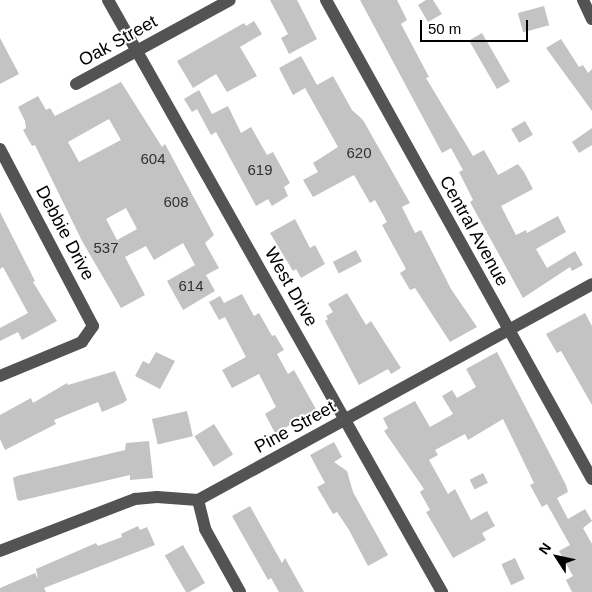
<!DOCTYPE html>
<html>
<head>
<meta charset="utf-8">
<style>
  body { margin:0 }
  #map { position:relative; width:592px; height:592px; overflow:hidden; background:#fff; font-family:Arial,sans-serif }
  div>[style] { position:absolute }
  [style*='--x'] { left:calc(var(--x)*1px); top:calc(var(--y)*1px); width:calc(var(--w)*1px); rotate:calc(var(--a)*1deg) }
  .building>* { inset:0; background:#c3c3c3; transform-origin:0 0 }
  .minor>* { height:12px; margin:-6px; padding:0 6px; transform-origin:6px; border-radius:6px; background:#535353 }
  span { translate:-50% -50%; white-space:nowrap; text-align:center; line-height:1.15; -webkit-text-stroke:4px #fff; paint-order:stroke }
  .number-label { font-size:15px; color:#313131 }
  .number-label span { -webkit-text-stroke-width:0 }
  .street-label { font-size:18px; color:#000 }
  .north { position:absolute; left:532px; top:532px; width:50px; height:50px; -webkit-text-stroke:4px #fff; paint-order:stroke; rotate:305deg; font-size:14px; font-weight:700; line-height:20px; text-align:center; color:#000 }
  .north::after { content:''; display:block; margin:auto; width:18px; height:22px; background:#000; clip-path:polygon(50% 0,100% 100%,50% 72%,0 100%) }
  .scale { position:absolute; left:420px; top:20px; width:108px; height:22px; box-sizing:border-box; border:2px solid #000; border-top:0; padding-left:6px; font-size:15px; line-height:18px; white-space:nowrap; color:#000; -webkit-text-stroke:4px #fff; paint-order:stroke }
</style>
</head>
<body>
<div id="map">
  <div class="building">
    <i style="clip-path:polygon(270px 0,297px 0,317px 39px,289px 54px,281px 38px,288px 34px)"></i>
    <i style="clip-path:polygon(360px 0,397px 0,407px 20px,401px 24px,429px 77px,426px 78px,473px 156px,484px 150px,498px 175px,518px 164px,524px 172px,533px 189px,501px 206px,516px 235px,526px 230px,527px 233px,558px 216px,566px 232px,536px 249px,547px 268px,575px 251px,583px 265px,572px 271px,570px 267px,523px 298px,470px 202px,473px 200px,459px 172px,463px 170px,451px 148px,442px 153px)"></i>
    <i style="clip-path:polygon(426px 0,433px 0,442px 14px,428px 22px,418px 5px)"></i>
    <i style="left:544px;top:6px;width:20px;height:27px;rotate:75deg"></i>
    <i style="clip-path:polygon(254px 21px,262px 34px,240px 47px,257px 76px,227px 92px,216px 74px,193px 88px,177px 61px,244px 23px,246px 26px)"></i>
    <i style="left:482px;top:33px;width:56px;height:15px;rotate:60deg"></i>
    <i style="clip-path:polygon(0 38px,19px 74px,0 84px)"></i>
    <i style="clip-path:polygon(561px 39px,579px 67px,583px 65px,588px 73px,592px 69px,592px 111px,546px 48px)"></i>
    <i style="clip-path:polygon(301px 56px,317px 85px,333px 76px,352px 110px,363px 120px,410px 203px,402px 207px,415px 233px,421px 230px,451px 289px,477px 327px,450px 342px,415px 288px,410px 290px,400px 273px,406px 269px,382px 225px,387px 222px,375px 200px,370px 203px,354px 175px,313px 197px,303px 180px,318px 172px,313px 163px,338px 147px,305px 88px,293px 95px,279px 68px)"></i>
    <i style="clip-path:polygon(evenodd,121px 82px,162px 147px,165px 144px,214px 235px,205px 243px,219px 268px,206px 275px,215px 291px,183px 310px,167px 281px,195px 265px,183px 243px,154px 260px,146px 246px,125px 257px,145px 295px,121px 308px,82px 241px,35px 145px,32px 146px,23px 130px,26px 128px,25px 121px,18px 107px,38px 96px,46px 110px,50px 108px,55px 116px,121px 82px,109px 119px,121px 140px,79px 162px,68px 142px,109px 119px,121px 82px,126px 208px,137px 229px,117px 240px,106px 219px,126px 208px)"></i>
    <i style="clip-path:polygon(199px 90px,212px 114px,228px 106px,241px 133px,251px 127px,267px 155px,273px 152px,290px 183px,284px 187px,288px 196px,272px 206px,268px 199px,256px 206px,216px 132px,211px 135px,197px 109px,192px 112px,184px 99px)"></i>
    <i style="left:525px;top:121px;width:16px;height:16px;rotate:60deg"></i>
    <i style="clip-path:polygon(592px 128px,592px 145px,579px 153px,572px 142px)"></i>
    <i style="clip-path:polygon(0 212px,35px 281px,33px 282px,57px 321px,22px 340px,18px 332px,0 341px,0 328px,28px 313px,3px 267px,0 269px)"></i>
    <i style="clip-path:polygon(295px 219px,310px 248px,315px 245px,325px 264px,301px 278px,296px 269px,293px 271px,270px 233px)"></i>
    <i style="left:356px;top:250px;width:13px;height:26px;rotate:63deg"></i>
    <i style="clip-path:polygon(347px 293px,366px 325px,371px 321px,401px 368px,391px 374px,388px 369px,359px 385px,325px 321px,328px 319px,326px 316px,333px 312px,328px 304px)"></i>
    <i style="clip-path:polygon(242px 294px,254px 316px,259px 313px,272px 336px,275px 335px,284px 350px,277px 354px,288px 374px,294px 370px,317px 411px,275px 433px,265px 414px,276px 407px,259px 374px,232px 388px,222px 370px,246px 357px,225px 317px,219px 320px,209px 302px,220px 296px,224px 303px)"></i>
    <i style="clip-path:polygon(585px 313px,592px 326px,592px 405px,561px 351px,557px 353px,546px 334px)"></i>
    <i style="clip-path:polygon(156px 352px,175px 361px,160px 389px,135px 376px,143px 361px,149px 364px)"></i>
    <i style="clip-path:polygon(497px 352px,566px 485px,568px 492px,557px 498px,568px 519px,585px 509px,592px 521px,583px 528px,592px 544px,592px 592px,572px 592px,566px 580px,573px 576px,559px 551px,570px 545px,547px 504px,542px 507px,530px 485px,534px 483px,503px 419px,468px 440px,465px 434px,435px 450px,438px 455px,429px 460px,448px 494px,455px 489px,471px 520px,487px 511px,495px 526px,482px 533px,486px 540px,453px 558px,426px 512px,430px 510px,420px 492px,424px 489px,384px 431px,388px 428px,383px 418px,415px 401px,430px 427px,453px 414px,442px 396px,452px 390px,457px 398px,476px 387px,466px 369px)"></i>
    <i style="clip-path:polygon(115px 371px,127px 400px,123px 403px,102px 412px,98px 402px,54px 420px,56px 424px,5px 450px,0 439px,0 415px,31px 398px,33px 403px,67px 383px,68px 385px)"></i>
    <i style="left:187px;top:411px;width:26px;height:36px;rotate:77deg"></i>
    <i style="left:214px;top:424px;width:36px;height:23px;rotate:58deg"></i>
    <i style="clip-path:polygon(149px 441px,153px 478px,130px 480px,130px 475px,19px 501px,17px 499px,13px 478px,17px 476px,125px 450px,126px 443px)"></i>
    <i style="clip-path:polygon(334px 442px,342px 457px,334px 462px,347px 471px,353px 492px,388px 555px,368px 566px,349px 530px,337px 512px,333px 514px,317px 487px,325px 483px,310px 455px)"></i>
    <i style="left:483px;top:473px;width:11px;height:15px;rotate:63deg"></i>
    <i style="clip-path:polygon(250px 506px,282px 563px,285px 558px,304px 592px,279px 592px,271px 578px,268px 580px,232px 516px)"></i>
    <i style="clip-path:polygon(138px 526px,140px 530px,147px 527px,155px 545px,44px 588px,46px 592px,0 592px,0 588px,35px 573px,38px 579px,36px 569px,96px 543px,98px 546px,122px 537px,121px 534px)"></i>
    <i style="left:183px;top:545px;width:44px;height:21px;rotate:60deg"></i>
    <i style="left:515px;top:558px;width:23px;height:15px;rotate:65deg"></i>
  </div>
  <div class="minor">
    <i style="--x:108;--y:0;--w:680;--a:60.57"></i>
    <i style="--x:326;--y:0;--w:548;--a:60.96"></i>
    <i style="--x:583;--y:0;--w:21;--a:65"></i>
    <i style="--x:76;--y:84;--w:175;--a:-28.6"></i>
    <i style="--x:0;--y:149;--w:200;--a:62.3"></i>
    <i style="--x:93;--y:326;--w:19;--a:125"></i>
    <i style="--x:82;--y:342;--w:89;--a:157.5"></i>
    <i style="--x:198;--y:500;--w:30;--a:76"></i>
    <i style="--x:205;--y:529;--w:72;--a:60.9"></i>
    <i style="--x:0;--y:551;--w:145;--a:-21.1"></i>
    <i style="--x:135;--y:499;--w:22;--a:-5"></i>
    <i style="--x:157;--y:497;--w:41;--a:4.2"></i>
    <i style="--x:198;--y:500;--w:449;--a:-28.7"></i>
  </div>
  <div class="number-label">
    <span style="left:359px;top:153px">620</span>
    <span style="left:153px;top:159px">604</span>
    <span style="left:260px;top:170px">619</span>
    <span style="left:176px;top:202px">608</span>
    <span style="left:106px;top:248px">537</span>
    <span style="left:191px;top:286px">614</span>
  </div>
  <div class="street-label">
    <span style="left:118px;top:41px;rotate:-29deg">Oak Street</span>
    <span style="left:474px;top:231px;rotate:61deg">Central Avenue</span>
    <span style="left:65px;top:233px;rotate:62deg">Debbie Drive</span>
    <span style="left:291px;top:287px;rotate:60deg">West Drive</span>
    <span style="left:295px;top:427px;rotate:-29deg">Pine Street</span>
  </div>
  <div class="north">N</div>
  <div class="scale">50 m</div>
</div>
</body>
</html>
